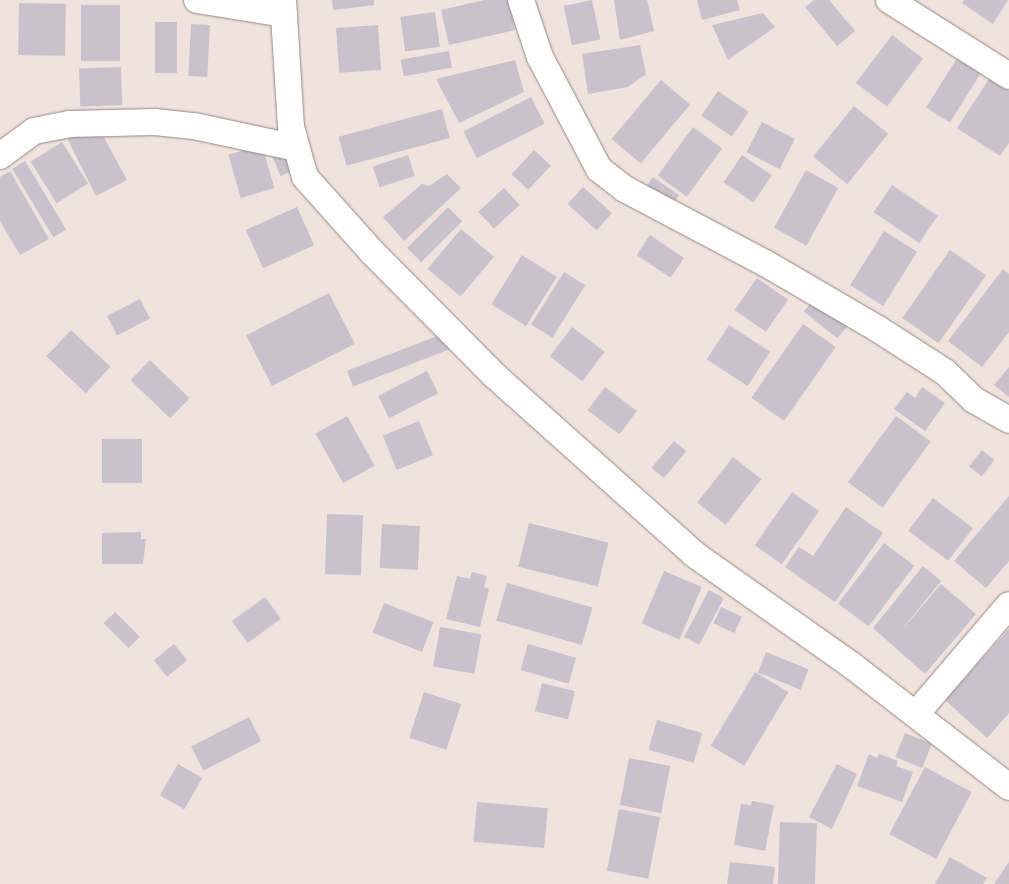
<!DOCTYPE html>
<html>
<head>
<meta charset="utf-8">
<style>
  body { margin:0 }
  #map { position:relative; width:1009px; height:884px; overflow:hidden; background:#f0e3dd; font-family:Montserrat,sans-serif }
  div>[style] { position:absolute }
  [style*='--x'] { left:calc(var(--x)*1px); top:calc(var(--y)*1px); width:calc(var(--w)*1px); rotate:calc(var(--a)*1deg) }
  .building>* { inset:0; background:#c9c1cb; transform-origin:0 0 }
  .roads { filter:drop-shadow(0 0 1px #938782) drop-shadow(0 0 1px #938782) }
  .minor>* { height:26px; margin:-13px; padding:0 13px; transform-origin:13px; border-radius:13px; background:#fff }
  span { translate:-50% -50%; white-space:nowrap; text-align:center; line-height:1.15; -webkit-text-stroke:5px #fdf0eb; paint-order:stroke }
</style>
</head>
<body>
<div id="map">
  <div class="building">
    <i style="clip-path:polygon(332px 0,374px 0,374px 5px,333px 10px)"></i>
    <i style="clip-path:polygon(484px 0,508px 0,515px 30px,449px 45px,441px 10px)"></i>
    <i style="left:592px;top:0;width:40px;height:29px;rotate:78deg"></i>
    <i style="clip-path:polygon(614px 0,647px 0,654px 31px,620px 40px)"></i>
    <i style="clip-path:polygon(697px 0,737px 0,740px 10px,702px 20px)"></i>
    <i style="clip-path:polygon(814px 0,829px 0,855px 31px,837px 46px,805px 7px)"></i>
    <i style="clip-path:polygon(964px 0,1008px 0,993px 24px,962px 3px)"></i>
    <i style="left:19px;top:3px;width:47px;height:52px;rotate:1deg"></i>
    <i style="left:81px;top:5px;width:39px;height:56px"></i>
    <i style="left:435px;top:12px;width:35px;height:35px;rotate:82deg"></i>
    <i style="clip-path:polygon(763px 13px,775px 27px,728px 60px,712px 25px)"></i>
    <i style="left:155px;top:22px;width:22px;height:51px"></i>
    <i style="left:191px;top:24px;width:19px;height:52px;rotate:3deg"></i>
    <i style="left:378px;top:25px;width:45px;height:42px;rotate:86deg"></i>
    <i style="left:892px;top:35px;width:39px;height:60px;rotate:37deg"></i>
    <i style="clip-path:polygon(640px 45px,646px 74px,628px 87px,588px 94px,582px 54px)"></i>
    <i style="left:449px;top:51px;width:17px;height:49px;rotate:80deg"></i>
    <i style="left:959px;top:55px;width:28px;height:62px;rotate:32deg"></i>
    <i style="clip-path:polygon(515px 60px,524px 92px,459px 123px,436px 79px)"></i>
    <i style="left:121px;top:67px;width:38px;height:42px;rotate:88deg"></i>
    <i style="clip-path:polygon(989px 79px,1009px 91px,1009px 143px,1000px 156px,957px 128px)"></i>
    <i style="left:661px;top:80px;width:38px;height:77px;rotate:40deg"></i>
    <i style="left:718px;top:91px;width:37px;height:30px;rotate:34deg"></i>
    <i style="left:531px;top:97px;width:30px;height:76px;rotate:63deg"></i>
    <i style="left:854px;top:106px;width:44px;height:65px;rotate:39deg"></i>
    <i style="left:442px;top:109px;width:30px;height:107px;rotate:75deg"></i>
    <i style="left:762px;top:122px;width:37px;height:34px;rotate:27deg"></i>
    <i style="left:693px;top:127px;width:36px;height:60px;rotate:36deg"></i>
    <i style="clip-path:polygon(101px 132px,127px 180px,96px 196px,67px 138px)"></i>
    <i style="left:62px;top:142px;width:49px;height:37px;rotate:58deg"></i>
    <i style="left:262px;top:145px;width:45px;height:35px;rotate:74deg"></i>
    <i style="left:288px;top:150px;width:21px;height:17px;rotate:67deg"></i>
    <i style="left:534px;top:150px;width:23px;height:33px;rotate:43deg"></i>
    <i style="left:408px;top:155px;width:22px;height:37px;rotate:72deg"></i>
    <i style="left:742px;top:155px;width:36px;height:33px;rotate:34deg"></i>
    <i style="left:25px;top:161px;width:80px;height:15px;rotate:59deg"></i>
    <i style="left:806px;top:170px;width:37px;height:66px;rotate:29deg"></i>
    <i style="clip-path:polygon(10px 171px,49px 239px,20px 255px,0 221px,0 177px)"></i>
    <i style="clip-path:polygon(447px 174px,461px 188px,404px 241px,383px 217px,422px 184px,429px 186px)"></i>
    <i style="left:653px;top:177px;width:32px;height:16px;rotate:35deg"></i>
    <i style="left:892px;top:185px;width:55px;height:33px;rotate:34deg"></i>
    <i style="left:583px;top:187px;width:39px;height:23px;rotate:42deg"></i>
    <i style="left:504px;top:188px;width:23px;height:35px;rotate:47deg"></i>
    <i style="left:297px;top:207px;width:42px;height:56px;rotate:66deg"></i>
    <i style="left:448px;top:207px;width:20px;height:58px;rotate:45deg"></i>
    <i style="left:461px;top:229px;width:43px;height:52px;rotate:40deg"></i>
    <i style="left:884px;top:231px;width:39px;height:64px;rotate:32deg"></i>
    <i style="left:650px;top:235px;width:41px;height:24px;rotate:34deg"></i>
    <i style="left:950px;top:250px;width:44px;height:83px;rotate:35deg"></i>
    <i style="left:522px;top:255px;width:41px;height:58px;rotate:32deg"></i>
    <i style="clip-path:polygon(1003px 269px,1009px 274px,1009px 332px,982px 367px,948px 341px)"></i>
    <i style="left:564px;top:272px;width:25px;height:62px;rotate:32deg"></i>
    <i style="left:757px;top:278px;width:38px;height:39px;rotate:35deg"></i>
    <i style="left:329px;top:293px;width:57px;height:93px;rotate:63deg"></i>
    <i style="left:140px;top:299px;width:22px;height:37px;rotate:63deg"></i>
    <i style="left:814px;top:299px;width:43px;height:16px;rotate:39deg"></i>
    <i style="left:803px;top:324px;width:40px;height:90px;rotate:35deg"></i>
    <i style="left:729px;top:325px;width:49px;height:41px;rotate:33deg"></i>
    <i style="left:572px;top:327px;width:41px;height:37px;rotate:37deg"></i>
    <i style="left:71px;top:330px;width:54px;height:36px;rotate:43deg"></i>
    <i style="left:445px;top:333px;width:17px;height:105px;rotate:69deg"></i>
    <i style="left:150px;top:360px;width:55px;height:28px;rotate:44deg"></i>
    <i style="clip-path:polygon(1009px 367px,1009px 397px,994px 385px)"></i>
    <i style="left:427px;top:371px;width:25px;height:55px;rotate:63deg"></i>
    <i style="left:605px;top:387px;width:40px;height:29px;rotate:37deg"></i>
    <i style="clip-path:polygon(922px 387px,945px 403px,925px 431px,894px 409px,907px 392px,915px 398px)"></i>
    <i style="left:347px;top:416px;width:57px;height:36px;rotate:61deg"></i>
    <i style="left:896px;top:416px;width:43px;height:82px;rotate:36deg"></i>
    <i style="left:419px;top:421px;width:37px;height:39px;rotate:68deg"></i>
    <i style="left:102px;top:439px;width:40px;height:44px"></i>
    <i style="left:674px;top:441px;width:16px;height:35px;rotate:40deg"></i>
    <i style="left:982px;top:450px;width:16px;height:21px;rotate:38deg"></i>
    <i style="left:733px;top:457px;width:36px;height:58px;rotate:38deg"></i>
    <i style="left:792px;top:492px;width:33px;height:65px;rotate:35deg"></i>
    <i style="clip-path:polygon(1009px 496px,1009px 561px,986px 588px,954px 561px)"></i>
    <i style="left:933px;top:498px;width:50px;height:41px;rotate:37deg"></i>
    <i style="clip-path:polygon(846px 507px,883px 533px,835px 602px,785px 567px,799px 547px,813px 556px)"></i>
    <i style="left:327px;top:514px;width:36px;height:60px;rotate:2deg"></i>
    <i style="left:529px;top:523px;width:82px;height:45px;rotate:14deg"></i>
    <i style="left:382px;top:524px;width:38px;height:44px;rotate:3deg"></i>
    <i style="clip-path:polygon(141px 532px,141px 539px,146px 539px,143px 564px,102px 564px,102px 533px)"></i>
    <i style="left:884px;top:543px;width:38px;height:76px;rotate:37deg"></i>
    <i style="clip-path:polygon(923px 566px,941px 581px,896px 637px,941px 584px,976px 614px,925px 674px,873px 628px)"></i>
    <i style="left:664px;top:571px;width:41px;height:57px;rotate:23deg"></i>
    <i style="clip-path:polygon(472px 572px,487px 576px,484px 587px,489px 589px,480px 627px,446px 619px,457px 576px,470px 579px)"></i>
    <i style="left:507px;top:583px;width:89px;height:39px;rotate:16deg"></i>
    <i style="left:709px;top:590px;width:17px;height:53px;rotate:28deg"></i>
    <i style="left:265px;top:597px;width:27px;height:41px;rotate:54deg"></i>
    <i style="left:384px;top:603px;width:53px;height:32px;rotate:21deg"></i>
    <i style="left:721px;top:607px;width:23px;height:18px;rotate:25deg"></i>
    <i style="left:115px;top:612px;width:35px;height:16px;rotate:45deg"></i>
    <i style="left:440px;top:627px;width:42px;height:40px;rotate:10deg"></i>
    <i style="clip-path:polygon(1009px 629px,1009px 713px,987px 738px,945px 700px)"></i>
    <i style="left:174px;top:644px;width:21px;height:26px;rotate:51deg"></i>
    <i style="left:528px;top:644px;width:50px;height:27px;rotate:16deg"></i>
    <i style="left:766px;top:652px;width:46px;height:22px;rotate:22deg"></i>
    <i style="left:755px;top:672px;width:39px;height:86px;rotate:31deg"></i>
    <i style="left:542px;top:683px;width:34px;height:29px;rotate:14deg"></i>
    <i style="left:424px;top:692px;width:39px;height:48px;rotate:18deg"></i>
    <i style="left:249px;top:717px;width:27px;height:65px;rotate:63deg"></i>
    <i style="left:657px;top:720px;width:47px;height:31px;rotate:16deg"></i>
    <i style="left:905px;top:733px;width:29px;height:26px;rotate:22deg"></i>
    <i style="clip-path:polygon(869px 754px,877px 758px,879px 754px,898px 761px,896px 766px,913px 772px,902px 802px,857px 786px)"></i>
    <i style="left:629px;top:758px;width:42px;height:48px;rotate:11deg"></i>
    <i style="left:178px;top:764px;width:28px;height:36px;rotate:30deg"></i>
    <i style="clip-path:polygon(837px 764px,857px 774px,832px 829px,809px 817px)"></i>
    <i style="left:925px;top:767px;width:53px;height:76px;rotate:28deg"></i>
    <i style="clip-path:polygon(752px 801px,774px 805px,765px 851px,734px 845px,741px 804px,751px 805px)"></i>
    <i style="left:477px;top:802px;width:71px;height:40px;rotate:5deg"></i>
    <i style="left:619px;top:809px;width:42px;height:63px;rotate:11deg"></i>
    <i style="left:780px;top:822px;width:37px;height:62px;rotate:2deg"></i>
    <i style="clip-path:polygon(950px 857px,987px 878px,983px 884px,935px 884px)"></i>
    <i style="clip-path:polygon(730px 862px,775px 867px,773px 884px,727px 884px)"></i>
    <i style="clip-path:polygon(1009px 862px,1009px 884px,994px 884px)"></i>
  </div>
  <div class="roads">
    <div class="minor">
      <i style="--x:197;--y:0;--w:88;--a:9.1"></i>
      <i style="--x:283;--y:0;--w:127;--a:86.4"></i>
      <i style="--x:291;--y:127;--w:52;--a:74.4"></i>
      <i style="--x:305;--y:177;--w:101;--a:48.2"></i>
      <i style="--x:372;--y:252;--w:173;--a:45.2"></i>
      <i style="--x:494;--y:375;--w:268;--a:41.8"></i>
      <i style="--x:694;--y:554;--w:191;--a:35.2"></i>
      <i style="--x:850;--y:664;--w:201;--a:37.7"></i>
      <i style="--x:521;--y:0;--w:60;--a:71.6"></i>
      <i style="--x:540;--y:57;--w:127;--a:62.2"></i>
      <i style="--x:599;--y:169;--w:33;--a:38"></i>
      <i style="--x:625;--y:189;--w:158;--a:27.9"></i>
      <i style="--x:765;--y:263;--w:131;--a:30.3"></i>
      <i style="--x:878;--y:329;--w:80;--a:32.7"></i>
      <i style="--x:945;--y:372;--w:40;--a:44"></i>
      <i style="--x:974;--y:400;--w:40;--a:29.7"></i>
      <i style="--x:889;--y:0;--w:142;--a:32.3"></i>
      <i style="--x:0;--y:156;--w:42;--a:-36.3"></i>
      <i style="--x:34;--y:131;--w:36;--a:-11"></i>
      <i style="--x:69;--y:124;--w:86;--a:-1.3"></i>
      <i style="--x:155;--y:122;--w:39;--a:6"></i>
      <i style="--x:194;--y:126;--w:105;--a:12.1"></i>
      <i style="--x:916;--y:714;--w:143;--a:-49.5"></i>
    </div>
  </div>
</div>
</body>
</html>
